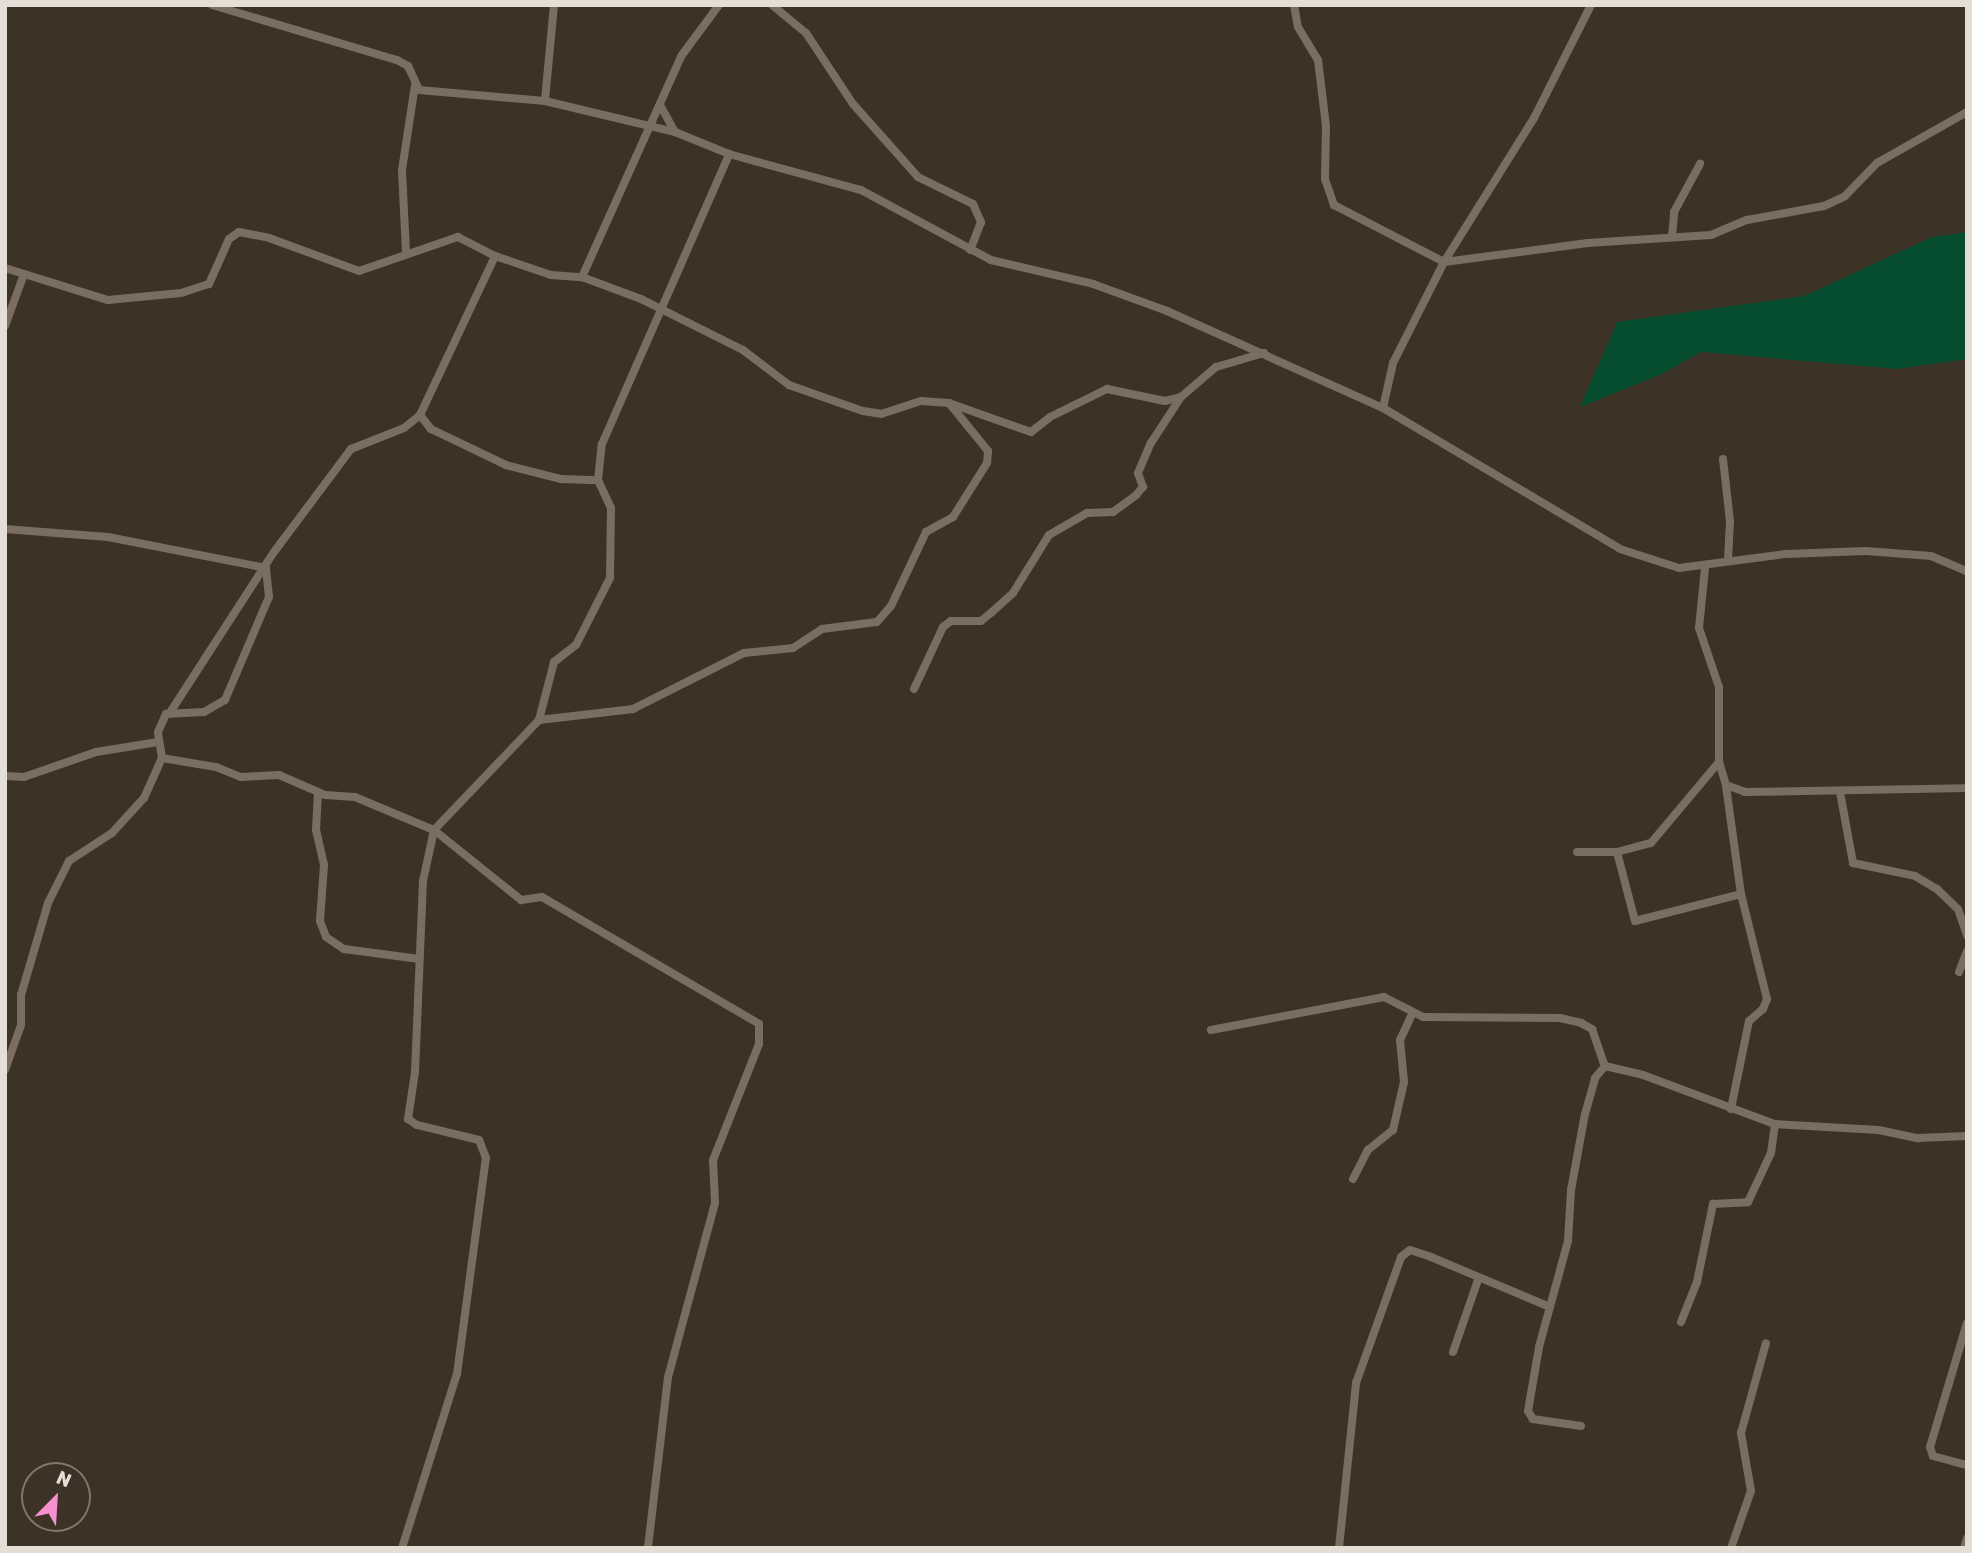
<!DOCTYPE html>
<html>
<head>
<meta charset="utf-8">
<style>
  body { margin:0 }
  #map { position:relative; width:1972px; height:1553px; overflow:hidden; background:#3d3226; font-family:Rubik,sans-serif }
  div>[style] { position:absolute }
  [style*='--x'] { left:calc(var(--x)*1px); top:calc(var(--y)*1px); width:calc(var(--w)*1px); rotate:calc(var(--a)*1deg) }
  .green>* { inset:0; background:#064d30 }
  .street>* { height:8px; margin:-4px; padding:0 4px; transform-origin:4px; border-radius:4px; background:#7a6e60 }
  span { translate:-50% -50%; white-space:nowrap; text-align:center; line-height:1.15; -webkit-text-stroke:6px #3d3226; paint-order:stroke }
  .frame { position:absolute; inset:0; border:7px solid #e5ded6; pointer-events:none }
  .north { position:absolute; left:21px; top:1462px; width:70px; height:70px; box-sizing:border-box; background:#3d3226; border:2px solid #80776c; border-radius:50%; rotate:24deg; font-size:19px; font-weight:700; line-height:28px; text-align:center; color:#e5ded6 }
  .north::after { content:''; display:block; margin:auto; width:24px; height:32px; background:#f690d0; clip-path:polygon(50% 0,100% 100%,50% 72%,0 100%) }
</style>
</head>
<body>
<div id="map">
  <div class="green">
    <i style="clip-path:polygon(1967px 232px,1967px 359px,1897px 369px,1701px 352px,1662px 374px,1580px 407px,1617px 322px,1804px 296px,1932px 237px)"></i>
  </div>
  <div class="street">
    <i style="--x:212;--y:5;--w:193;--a:16.6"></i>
    <i style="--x:397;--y:60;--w:13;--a:29"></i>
    <i style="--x:408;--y:66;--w:26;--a:65"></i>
    <i style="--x:419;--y:90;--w:126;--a:5"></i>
    <i style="--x:554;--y:5;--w:96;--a:95.4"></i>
    <i style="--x:545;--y:101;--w:134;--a:13.4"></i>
    <i style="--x:675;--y:132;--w:58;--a:22.2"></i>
    <i style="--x:729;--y:154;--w:137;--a:15.3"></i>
    <i style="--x:861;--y:190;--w:148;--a:28.3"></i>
    <i style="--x:991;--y:260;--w:105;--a:13.2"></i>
    <i style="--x:1093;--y:284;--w:79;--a:20"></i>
    <i style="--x:1167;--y:311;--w:237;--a:24.2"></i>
    <i style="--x:1383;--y:408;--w:276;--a:30.7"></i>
    <i style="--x:1620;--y:549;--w:62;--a:17.9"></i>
    <i style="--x:1679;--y:568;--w:108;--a:-7.5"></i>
    <i style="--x:1786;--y:554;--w:80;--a:-2.1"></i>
    <i style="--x:1866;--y:551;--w:65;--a:4.4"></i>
    <i style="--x:1931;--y:556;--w:39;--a:23"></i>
    <i style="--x:772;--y:5;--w:44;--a:39.5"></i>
    <i style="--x:806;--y:33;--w:85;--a:56.5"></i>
    <i style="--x:853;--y:104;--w:98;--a:48.3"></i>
    <i style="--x:918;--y:177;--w:61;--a:26.1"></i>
    <i style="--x:973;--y:204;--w:20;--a:66"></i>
    <i style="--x:981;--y:222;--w:30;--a:111"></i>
    <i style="--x:1294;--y:5;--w:22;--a:80"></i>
    <i style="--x:1298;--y:27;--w:39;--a:59"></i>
    <i style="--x:1318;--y:60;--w:66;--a:83.1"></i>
    <i style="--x:1326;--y:126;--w:53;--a:91.1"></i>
    <i style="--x:1325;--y:179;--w:28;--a:71"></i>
    <i style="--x:1334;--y:205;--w:124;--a:27.4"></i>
    <i style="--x:1444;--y:262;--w:145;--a:-7.5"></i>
    <i style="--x:1588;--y:243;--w:123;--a:-3.7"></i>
    <i style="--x:1711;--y:235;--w:39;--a:-23"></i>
    <i style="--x:1747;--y:220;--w:78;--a:-10.3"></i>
    <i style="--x:1824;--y:206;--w:23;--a:-25"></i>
    <i style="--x:1845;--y:196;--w:46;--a:-45.9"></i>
    <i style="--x:1877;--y:163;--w:103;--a:-29.5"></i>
    <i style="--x:660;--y:105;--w:31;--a:61"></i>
    <i style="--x:1672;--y:237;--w:25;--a:-85"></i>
    <i style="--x:1674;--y:212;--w:55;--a:-61.6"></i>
    <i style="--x:406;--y:252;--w:82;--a:-92.8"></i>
    <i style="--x:402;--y:170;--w:86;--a:-81.3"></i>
    <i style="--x:5;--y:268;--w:108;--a:17.3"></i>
    <i style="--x:108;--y:300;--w:73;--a:-5.5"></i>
    <i style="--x:181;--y:293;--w:29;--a:-18"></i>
    <i style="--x:209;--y:284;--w:49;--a:-66"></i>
    <i style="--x:229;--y:239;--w:12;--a:-35"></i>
    <i style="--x:239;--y:232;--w:31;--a:11"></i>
    <i style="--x:269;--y:238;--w:96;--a:20.1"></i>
    <i style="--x:359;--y:271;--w:105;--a:-19"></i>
    <i style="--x:458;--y:237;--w:42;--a:27.2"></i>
    <i style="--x:582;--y:277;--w:63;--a:20.4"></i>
    <i style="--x:641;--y:299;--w:114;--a:26.6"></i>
    <i style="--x:743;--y:350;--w:58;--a:37.3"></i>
    <i style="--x:789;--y:385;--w:78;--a:19.4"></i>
    <i style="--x:863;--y:411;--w:18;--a:9"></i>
    <i style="--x:881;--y:414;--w:42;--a:-18"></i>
    <i style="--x:921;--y:401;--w:28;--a:4"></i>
    <i style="--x:949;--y:403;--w:87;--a:19.5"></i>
    <i style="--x:1031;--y:432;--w:24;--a:-38"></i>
    <i style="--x:1050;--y:417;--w:64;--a:-26.2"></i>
    <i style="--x:1107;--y:389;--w:59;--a:11.7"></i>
    <i style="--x:1165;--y:401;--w:16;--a:-14"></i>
    <i style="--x:1181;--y:397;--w:46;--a:-40.6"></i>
    <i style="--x:1216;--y:367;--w:50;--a:-16.3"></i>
    <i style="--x:5;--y:326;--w:55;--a:-69.9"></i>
    <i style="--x:1383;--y:408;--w:46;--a:-77.5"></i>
    <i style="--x:1393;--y:363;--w:113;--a:-63.2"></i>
    <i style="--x:1444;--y:262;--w:170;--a:-58"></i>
    <i style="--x:1534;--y:118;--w:127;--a:-63.2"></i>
    <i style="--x:420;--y:415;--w:18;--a:52"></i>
    <i style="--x:431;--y:429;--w:83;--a:25.6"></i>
    <i style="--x:506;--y:465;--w:57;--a:14.3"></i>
    <i style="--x:561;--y:479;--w:37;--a:2"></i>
    <i style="--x:1723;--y:459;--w:62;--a:83.6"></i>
    <i style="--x:1730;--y:521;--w:40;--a:92.9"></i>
    <i style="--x:5;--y:529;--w:103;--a:4.4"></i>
    <i style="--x:108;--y:537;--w:161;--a:11.1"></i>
    <i style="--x:1705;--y:568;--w:60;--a:95.7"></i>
    <i style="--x:1699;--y:628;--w:62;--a:71.3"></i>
    <i style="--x:1719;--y:687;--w:75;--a:90"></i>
    <i style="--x:1719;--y:762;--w:24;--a:73"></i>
    <i style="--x:1726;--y:785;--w:20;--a:20"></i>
    <i style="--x:1745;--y:792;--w:222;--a:-1"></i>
    <i style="--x:914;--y:689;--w:68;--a:-64.9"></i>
    <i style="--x:943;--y:627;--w:10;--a:-37"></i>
    <i style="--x:951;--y:621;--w:30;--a:0"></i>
    <i style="--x:981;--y:621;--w:14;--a:-39"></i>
    <i style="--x:992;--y:612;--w:28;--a:-42"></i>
    <i style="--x:1013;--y:593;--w:68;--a:-58.2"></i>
    <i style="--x:1049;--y:535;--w:44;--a:-30.1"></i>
    <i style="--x:1087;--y:513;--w:26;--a:-2"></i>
    <i style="--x:1113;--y:512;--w:29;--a:-36"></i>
    <i style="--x:1136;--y:495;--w:11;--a:-49"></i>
    <i style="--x:1143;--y:487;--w:15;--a:-110"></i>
    <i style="--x:1138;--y:473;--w:33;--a:-67"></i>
    <i style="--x:1151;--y:443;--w:55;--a:-56.9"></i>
    <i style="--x:171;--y:711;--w:189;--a:-57.1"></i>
    <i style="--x:274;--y:552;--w:129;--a:-53.2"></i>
    <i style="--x:351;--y:449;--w:57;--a:-21.6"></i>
    <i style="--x:404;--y:428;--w:21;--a:-39"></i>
    <i style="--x:420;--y:415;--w:176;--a:-64.7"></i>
    <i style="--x:495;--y:256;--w:59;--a:18.7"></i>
    <i style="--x:551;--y:275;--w:31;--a:4"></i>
    <i style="--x:582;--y:277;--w:243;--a:-65.8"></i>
    <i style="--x:682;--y:55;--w:62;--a:-53.5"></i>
    <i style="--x:539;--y:720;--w:60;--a:-75.5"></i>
    <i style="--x:554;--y:662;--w:28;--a:-38"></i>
    <i style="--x:576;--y:645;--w:75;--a:-63.1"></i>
    <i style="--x:610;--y:578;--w:70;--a:-89.2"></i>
    <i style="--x:611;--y:508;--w:31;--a:-115"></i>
    <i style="--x:598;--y:480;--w:36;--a:-84"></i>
    <i style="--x:602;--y:444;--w:317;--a:-66.3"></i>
    <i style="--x:162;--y:758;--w:55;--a:9.5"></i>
    <i style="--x:216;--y:767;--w:27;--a:22"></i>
    <i style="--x:241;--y:777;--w:38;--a:-3"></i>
    <i style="--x:279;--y:775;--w:50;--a:23.5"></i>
    <i style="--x:325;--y:795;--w:30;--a:4"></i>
    <i style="--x:355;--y:797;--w:86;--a:22.7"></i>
    <i style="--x:434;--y:830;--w:112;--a:38.8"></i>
    <i style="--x:521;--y:900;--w:21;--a:-8"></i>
    <i style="--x:542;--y:897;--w:251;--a:30.3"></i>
    <i style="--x:759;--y:1024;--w:20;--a:90"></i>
    <i style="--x:759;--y:1044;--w:125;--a:111.6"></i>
    <i style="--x:713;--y:1160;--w:43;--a:87.3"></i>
    <i style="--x:715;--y:1203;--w:180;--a:105.1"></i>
    <i style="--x:668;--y:1377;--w:172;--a:96.7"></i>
    <i style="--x:5;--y:776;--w:19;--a:3"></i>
    <i style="--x:24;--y:777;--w:76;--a:-19.1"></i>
    <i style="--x:96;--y:752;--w:63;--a:-9.2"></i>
    <i style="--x:1726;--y:786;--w:109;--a:82.1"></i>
    <i style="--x:1741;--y:894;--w:108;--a:76.1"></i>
    <i style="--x:1767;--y:999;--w:11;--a:112"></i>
    <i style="--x:1763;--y:1009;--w:18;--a:139"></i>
    <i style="--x:1749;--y:1021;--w:90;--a:101.6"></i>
    <i style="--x:318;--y:792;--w:38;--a:93"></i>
    <i style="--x:316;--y:830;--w:36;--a:77"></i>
    <i style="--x:324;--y:865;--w:56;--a:94.1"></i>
    <i style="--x:320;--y:921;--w:17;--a:69"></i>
    <i style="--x:326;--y:937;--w:22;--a:34"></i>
    <i style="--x:344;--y:949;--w:76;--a:7.6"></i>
    <i style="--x:1840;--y:792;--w:72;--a:79.6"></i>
    <i style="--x:1853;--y:863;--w:63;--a:11.8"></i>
    <i style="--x:1915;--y:876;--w:26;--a:31"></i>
    <i style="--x:1937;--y:889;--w:29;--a:44"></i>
    <i style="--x:1958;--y:909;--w:28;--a:71"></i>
    <i style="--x:1577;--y:852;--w:40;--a:0"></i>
    <i style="--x:1617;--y:852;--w:35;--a:-15"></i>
    <i style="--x:1651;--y:843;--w:106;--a:-50"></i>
    <i style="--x:1617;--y:852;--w:71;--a:75.4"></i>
    <i style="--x:1635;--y:921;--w:109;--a:-14.3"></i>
    <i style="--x:1959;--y:972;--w:22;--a:-69"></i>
    <i style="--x:1211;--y:1030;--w:176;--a:-10.8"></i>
    <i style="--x:1384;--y:997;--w:44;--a:27.1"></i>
    <i style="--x:1423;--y:1017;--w:137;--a:0.4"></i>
    <i style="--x:1560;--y:1018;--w:22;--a:13"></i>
    <i style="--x:1581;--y:1023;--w:13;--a:29"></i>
    <i style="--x:1592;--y:1029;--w:39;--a:71"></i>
    <i style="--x:1605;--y:1066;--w:39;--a:13"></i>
    <i style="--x:1643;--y:1075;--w:141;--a:20.4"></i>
    <i style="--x:1775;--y:1124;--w:104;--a:3.3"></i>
    <i style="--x:1879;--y:1130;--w:40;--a:12"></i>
    <i style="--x:1918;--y:1138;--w:49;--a:-2.3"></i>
    <i style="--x:5;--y:1070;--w:48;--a:-70.4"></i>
    <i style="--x:21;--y:1025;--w:30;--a:-90"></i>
    <i style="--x:21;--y:995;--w:96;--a:-73.6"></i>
    <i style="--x:48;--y:903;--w:47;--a:-63.4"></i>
    <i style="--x:69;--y:861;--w:51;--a:-33.1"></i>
    <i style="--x:112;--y:833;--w:47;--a:-47.6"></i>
    <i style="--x:144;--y:798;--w:44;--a:-65.8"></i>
    <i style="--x:162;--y:758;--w:26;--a:-99"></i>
    <i style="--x:158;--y:732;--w:20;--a:-66"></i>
    <i style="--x:166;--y:714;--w:38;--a:-3"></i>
    <i style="--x:204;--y:712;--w:24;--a:-30"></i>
    <i style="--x:225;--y:700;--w:112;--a:-66.9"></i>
    <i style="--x:269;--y:597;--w:29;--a:-96"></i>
    <i style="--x:1353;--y:1179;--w:33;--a:-63"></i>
    <i style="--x:1368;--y:1150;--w:32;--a:-39"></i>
    <i style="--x:1393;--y:1130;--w:49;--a:-77.1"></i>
    <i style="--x:1404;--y:1082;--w:42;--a:-95.4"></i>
    <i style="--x:1400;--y:1040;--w:29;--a:-65"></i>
    <i style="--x:1681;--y:1322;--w:43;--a:-68.2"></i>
    <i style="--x:1697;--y:1282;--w:80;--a:-78.4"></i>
    <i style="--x:1713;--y:1204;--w:35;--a:-3"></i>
    <i style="--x:1748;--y:1202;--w:54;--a:-64.9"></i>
    <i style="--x:1771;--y:1153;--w:29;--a:-82"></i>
    <i style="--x:1967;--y:1323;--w:129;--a:106.6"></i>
    <i style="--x:1930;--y:1447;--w:9;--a:72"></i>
    <i style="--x:1933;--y:1456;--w:35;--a:15"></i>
    <i style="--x:1453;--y:1352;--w:76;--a:-70.9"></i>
    <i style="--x:1581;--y:1426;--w:49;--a:-171.7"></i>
    <i style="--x:1533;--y:1419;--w:9;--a:-122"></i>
    <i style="--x:1528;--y:1411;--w:65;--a:-80.2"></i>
    <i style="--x:1539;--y:1347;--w:110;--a:-74.7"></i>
    <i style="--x:1568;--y:1241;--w:51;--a:-86.6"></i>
    <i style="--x:1571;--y:1190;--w:77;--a:-79.6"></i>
    <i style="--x:1585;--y:1114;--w:37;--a:-74"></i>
    <i style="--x:1595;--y:1078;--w:16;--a:-50"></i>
    <i style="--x:402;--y:1548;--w:182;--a:-72.5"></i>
    <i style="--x:457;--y:1374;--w:218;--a:-82.4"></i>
    <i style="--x:486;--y:1158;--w:19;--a:-111"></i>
    <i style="--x:479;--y:1140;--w:64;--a:-166.4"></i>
    <i style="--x:417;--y:1125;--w:11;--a:-146"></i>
    <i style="--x:408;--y:1119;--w:48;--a:-81.5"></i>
    <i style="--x:415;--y:1072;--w:191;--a:-87.6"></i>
    <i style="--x:423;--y:881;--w:52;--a:-77.8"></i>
    <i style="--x:434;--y:830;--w:152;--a:-46.3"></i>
    <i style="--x:539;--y:720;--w:95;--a:-6.7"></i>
    <i style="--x:633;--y:709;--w:124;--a:-26.8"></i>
    <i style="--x:744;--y:653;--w:49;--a:-5.8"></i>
    <i style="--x:793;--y:648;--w:35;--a:-33"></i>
    <i style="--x:822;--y:629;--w:55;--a:-7.3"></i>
    <i style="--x:877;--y:622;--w:21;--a:-49"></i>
    <i style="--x:891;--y:606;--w:82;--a:-64.7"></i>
    <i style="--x:926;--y:532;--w:31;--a:-29"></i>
    <i style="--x:953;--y:517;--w:64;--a:-57.8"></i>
    <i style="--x:987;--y:463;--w:12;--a:-85"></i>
    <i style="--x:988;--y:451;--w:62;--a:-129.1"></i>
    <i style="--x:1339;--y:1548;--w:166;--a:-84.1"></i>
    <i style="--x:1356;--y:1383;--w:134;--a:-70.3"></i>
    <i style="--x:1401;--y:1257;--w:11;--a:-38"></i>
    <i style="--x:1410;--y:1250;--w:22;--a:18"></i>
    <i style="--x:1431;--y:1257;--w:129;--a:22.8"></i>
    <i style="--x:1731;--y:1548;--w:60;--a:-70.7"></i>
    <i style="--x:1751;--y:1491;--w:59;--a:-99.8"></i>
    <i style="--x:1741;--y:1433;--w:93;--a:-74.5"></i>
    <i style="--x:1964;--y:1548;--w:10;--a:-73"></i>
  </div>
  <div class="frame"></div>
  <div class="north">N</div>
</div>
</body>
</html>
